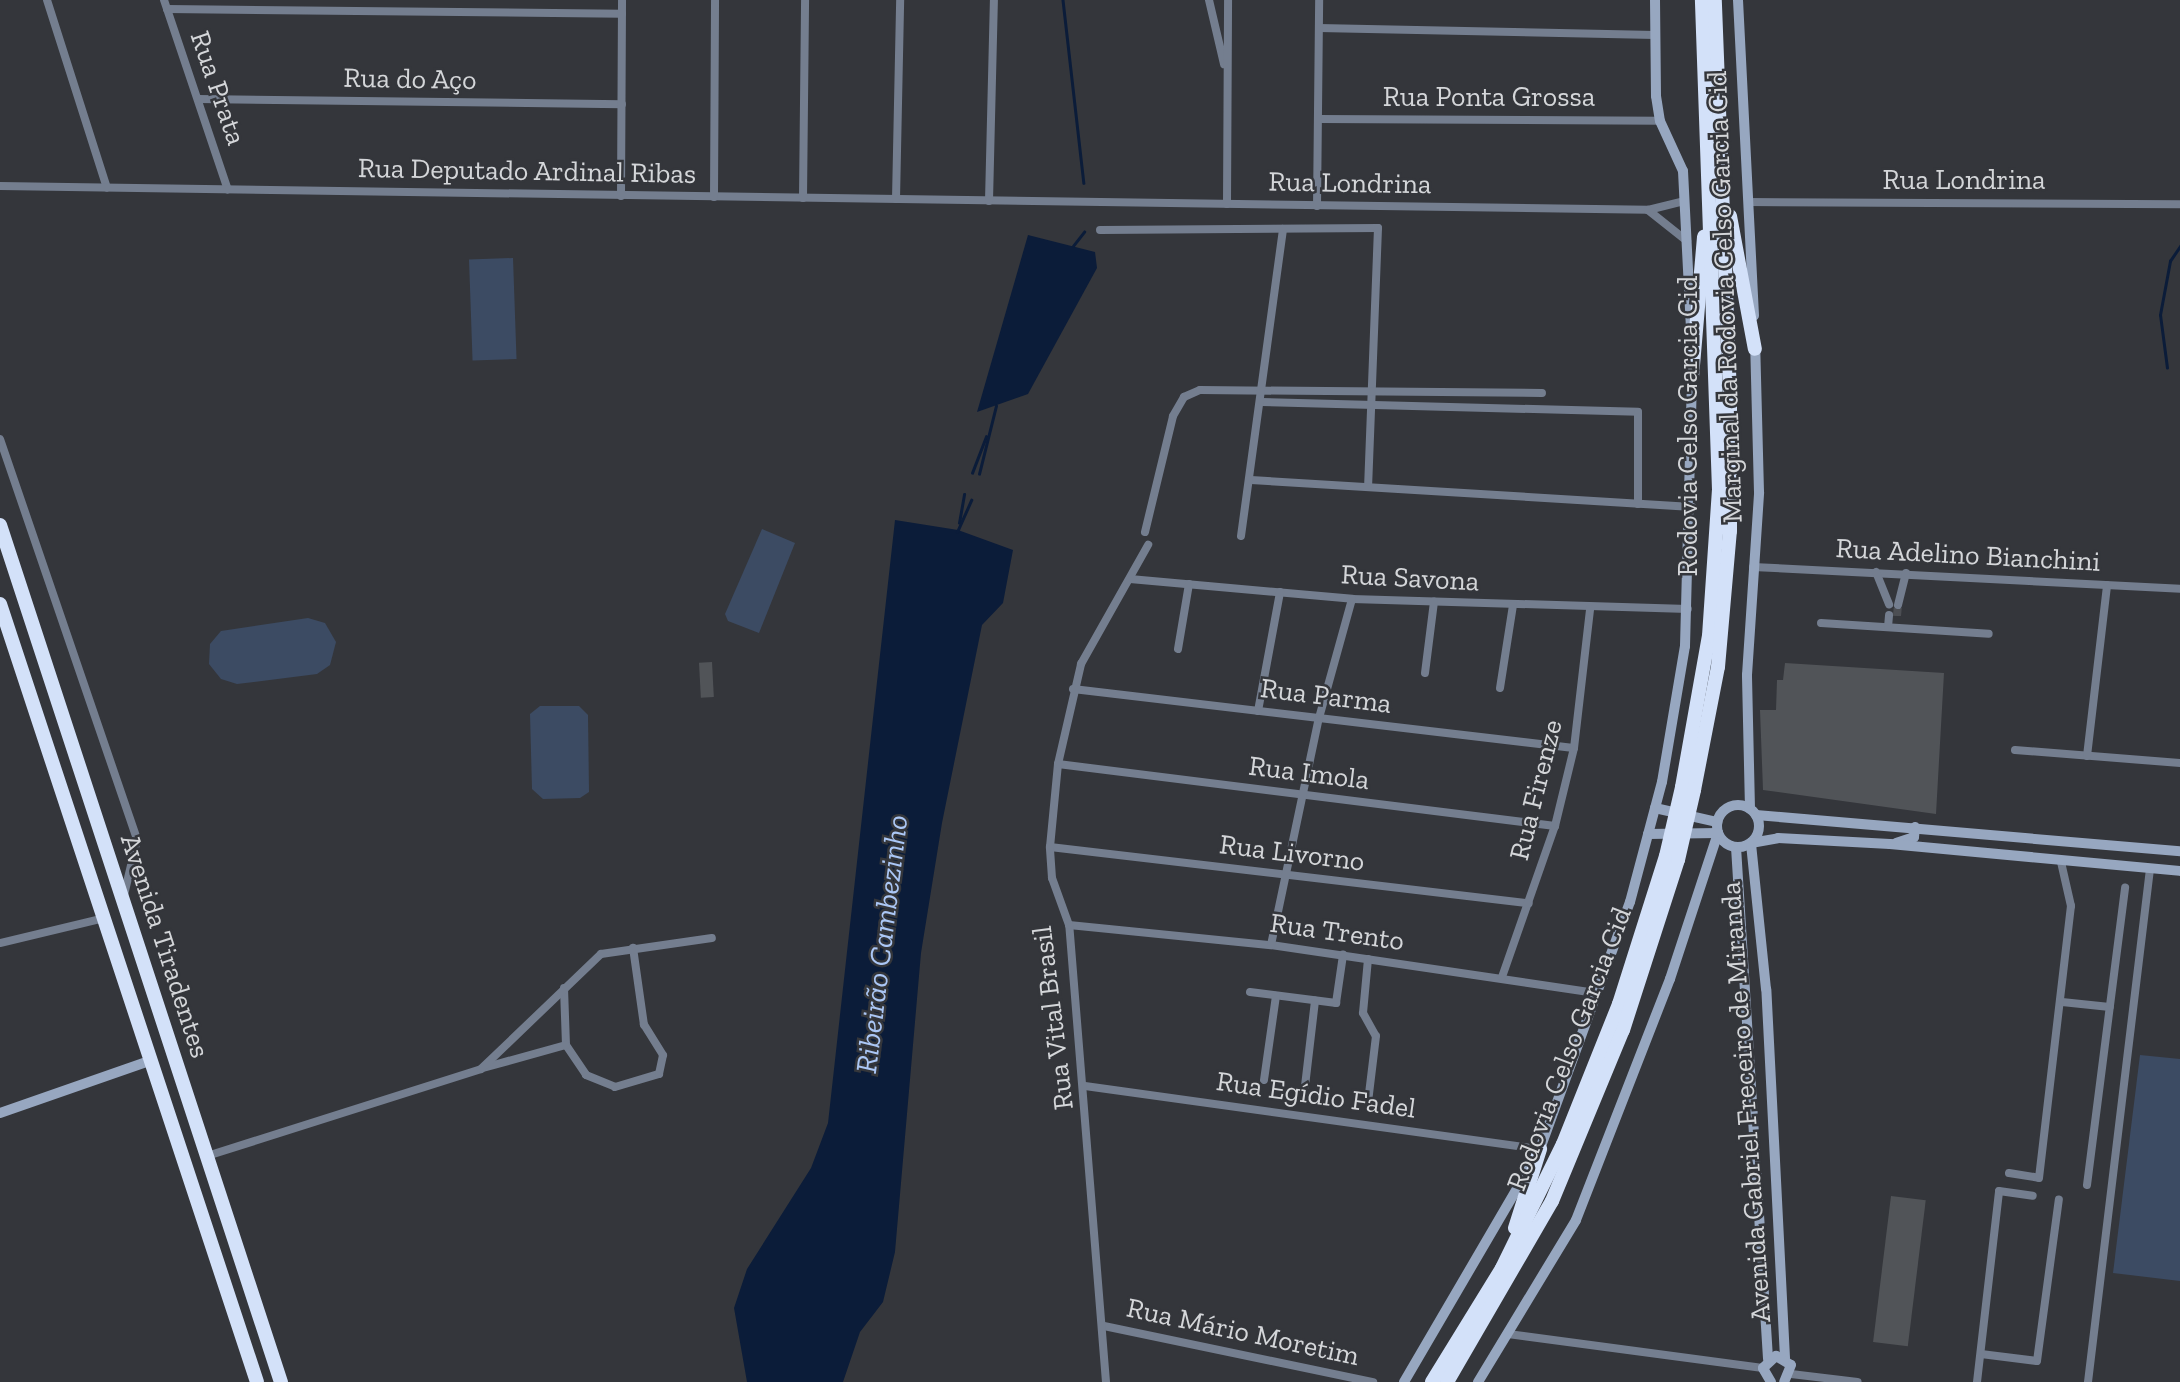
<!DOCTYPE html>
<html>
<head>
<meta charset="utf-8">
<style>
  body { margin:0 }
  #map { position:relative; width:2180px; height:1382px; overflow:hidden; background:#34363b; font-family:"Zilla Slab",serif }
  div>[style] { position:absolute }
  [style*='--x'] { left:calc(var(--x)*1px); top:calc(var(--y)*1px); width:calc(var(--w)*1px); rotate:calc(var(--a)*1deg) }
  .green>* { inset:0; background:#3c4b63; transform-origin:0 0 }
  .water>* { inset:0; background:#0b1c39 }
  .stream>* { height:2.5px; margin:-1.25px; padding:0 1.25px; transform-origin:1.25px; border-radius:1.25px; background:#0b1c39 }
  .building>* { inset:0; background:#515458; transform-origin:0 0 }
  .street-tunnel>* { height:8px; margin-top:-4px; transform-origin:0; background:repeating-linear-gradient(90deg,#4c4e53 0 8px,transparent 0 12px) }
  .street>* { height:8px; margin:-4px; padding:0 4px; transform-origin:4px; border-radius:4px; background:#747e8f }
  .secondary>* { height:10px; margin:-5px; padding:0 5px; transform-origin:5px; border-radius:5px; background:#97a7c0 }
  .secondary>.ring { margin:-5px; padding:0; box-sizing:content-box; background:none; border:10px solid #97a7c0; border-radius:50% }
  .highway>* { height:14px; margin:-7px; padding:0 7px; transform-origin:7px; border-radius:7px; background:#d3e1f9 }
  .highway-bridge>* { height:14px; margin:-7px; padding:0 7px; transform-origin:7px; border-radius:7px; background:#d3e1f9 }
  span { translate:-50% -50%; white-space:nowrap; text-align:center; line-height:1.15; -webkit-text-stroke:5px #34363b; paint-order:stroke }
  .street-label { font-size:28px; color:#d4d6d9 }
  .water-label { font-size:30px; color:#abc7f6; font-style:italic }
</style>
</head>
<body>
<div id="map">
  <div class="green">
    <i style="left:513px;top:258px;width:101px;height:44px;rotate:88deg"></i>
    <i style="clip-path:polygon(762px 529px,795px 543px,759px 633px,728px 621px,725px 614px)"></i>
    <i style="clip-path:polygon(308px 618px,325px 623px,336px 642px,330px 665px,317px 674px,237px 684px,221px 679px,209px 664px,210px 644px,221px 631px)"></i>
    <i style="clip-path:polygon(540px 706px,579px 706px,588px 715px,589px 792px,580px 798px,543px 799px,532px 789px,530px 714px)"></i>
    <i style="clip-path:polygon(2140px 1055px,2180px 1059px,2180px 1281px,2113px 1273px)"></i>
  </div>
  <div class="water">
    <i style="clip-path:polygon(1028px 235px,1095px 252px,1097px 268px,1028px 394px,977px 412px)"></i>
    <i style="clip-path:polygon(895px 520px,958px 530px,1013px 550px,1003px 603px,982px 625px,942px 823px,921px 953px,895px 1252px,883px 1302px,860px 1332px,843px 1382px,747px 1382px,734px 1308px,747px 1269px,811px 1168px,828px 1123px)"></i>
  </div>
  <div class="stream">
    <i style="--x:1063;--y:0;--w:184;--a:83.5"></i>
    <i style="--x:1073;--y:246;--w:18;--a:-52"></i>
    <i style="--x:2167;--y:368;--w:53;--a:-97.5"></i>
    <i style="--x:2160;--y:315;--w:55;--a:-79.5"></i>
    <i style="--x:2170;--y:261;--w:18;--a:-56"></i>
    <i style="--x:972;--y:473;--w:39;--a:-69"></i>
    <i style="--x:979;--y:474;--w:70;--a:-76"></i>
    <i style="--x:959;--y:523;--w:29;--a:-80"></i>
    <i style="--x:957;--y:532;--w:35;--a:-66"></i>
  </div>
  <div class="building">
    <i style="left:712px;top:662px;width:35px;height:13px;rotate:87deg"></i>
    <i style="clip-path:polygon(1785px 663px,1944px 673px,1936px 814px,1763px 790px,1760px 710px,1776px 710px,1777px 680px,1783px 680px)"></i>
    <i style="left:1891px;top:1196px;width:35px;height:147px;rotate:7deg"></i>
  </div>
  <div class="street-tunnel">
    <i style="--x:1897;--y:616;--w:11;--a:-85"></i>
  </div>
  <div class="street">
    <i style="--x:47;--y:0;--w:197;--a:72.3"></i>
    <i style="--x:164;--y:0;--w:200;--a:71.4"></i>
    <i style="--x:1209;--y:0;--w:66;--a:76.8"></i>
    <i style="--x:167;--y:9;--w:455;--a:0.6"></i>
    <i style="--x:1319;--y:28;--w:336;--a:1.2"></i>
    <i style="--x:198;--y:99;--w:424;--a:0.7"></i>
    <i style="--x:1318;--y:119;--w:342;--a:0.3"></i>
    <i style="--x:0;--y:186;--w:1648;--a:0.83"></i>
    <i style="--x:1648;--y:210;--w:38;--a:-14"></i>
    <i style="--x:621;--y:196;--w:196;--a:-89.7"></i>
    <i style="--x:714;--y:197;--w:197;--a:-89.7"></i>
    <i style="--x:803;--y:198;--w:198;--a:-89.4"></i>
    <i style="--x:896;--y:199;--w:199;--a:-88.8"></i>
    <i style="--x:989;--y:201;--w:201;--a:-88.6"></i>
    <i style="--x:1748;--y:202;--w:432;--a:0.3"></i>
    <i style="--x:1227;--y:204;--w:204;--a:-89.7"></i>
    <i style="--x:1317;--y:206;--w:206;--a:-89.4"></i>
    <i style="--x:1648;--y:210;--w:50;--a:38.5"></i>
    <i style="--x:1100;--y:230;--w:278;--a:-0.4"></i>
    <i style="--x:1378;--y:228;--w:259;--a:92.2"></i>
    <i style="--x:1262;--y:402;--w:376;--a:1.5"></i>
    <i style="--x:1638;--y:412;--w:92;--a:90"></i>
    <i style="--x:0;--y:439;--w:424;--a:71.1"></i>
    <i style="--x:137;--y:840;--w:57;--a:103.3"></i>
    <i style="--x:1251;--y:480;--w:442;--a:3.5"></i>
    <i style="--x:1145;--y:532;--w:119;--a:-76.4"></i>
    <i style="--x:1173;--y:416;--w:22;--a:-60"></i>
    <i style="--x:1184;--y:397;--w:17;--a:-24"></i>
    <i style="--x:1200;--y:390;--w:342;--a:0.5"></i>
    <i style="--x:1241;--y:536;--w:310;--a:-82.2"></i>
    <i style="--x:1753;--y:567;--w:428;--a:2.9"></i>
    <i style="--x:1876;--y:572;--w:35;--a:68"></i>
    <i style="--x:1130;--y:579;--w:223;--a:5.1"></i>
    <i style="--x:1352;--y:599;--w:336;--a:1.7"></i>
    <i style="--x:1898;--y:605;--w:33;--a:-76"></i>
    <i style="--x:1821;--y:623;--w:168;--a:3.7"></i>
    <i style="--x:1888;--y:627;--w:12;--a:-85"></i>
    <i style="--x:1178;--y:649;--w:66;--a:-80.4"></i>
    <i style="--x:1425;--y:673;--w:72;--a:-82.8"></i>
    <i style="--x:1500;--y:688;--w:84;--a:-81.1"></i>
    <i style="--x:1073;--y:689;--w:504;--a:6.72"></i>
    <i style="--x:1258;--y:711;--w:121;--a:-79.5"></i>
    <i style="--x:2015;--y:750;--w:166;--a:4.5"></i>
    <i style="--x:2087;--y:756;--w:172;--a:-83.3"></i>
    <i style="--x:1058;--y:764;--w:501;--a:7.11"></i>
    <i style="--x:1050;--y:847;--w:482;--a:6.7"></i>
    <i style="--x:1069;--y:925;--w:203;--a:5.7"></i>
    <i style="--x:1271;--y:945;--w:330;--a:8.4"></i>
    <i style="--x:0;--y:943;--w:107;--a:-13.5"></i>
    <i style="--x:1271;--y:945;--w:232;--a:-78.1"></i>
    <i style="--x:1319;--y:718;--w:123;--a:-74.5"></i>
    <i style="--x:1368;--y:959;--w:54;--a:95.3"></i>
    <i style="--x:1363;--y:1013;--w:26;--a:61"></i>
    <i style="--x:1376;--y:1036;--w:66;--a:96.9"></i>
    <i style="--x:1502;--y:977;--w:160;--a:-70.7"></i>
    <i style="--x:1555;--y:826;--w:80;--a:-76.3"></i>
    <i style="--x:1574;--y:748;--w:140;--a:-83.4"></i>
    <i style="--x:564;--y:988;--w:57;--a:88"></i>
    <i style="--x:566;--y:1045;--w:36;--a:56"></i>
    <i style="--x:586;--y:1075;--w:31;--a:22"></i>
    <i style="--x:615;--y:1087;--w:46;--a:-16.5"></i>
    <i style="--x:659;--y:1074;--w:19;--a:-78"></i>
    <i style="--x:663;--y:1055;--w:36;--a:-122"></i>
    <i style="--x:644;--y:1025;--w:78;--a:-98.1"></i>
    <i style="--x:1250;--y:992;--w:87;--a:7.3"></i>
    <i style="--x:1336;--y:1003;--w:49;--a:-81.7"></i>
    <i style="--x:2062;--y:1002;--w:48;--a:5.9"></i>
    <i style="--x:483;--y:1068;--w:86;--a:-15.5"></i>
    <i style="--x:1264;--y:1080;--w:85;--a:-81.9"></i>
    <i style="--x:1085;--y:1086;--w:459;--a:7.9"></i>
    <i style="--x:1305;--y:1086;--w:86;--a:-83.3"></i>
    <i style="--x:207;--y:1156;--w:287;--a:-17.6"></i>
    <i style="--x:481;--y:1069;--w:166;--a:-43.8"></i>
    <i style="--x:601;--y:954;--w:112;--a:-8.2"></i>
    <i style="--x:2009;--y:1173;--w:30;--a:9"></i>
    <i style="--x:2039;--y:1178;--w:274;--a:-83.3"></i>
    <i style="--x:2071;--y:906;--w:45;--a:-102.8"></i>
    <i style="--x:2087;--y:1185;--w:300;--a:-82.7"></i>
    <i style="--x:1104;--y:1326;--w:275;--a:11.8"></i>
    <i style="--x:1508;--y:1334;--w:257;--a:7.6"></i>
    <i style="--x:1981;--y:1354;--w:56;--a:7.1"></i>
    <i style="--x:2037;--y:1361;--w:163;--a:-82.3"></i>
    <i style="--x:1791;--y:1374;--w:67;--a:6.8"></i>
    <i style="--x:1106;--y:1382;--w:458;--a:-94.6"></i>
    <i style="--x:1069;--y:925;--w:50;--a:-109.9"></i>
    <i style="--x:1052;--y:878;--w:31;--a:-94"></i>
    <i style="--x:1050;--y:847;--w:83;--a:-84.5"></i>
    <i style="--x:1058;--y:764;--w:103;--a:-77"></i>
    <i style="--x:1081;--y:664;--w:137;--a:-60.6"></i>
    <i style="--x:1977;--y:1382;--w:192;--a:-83.4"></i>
    <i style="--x:1999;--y:1191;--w:34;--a:8"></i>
    <i style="--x:2088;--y:1382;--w:517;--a:-83.11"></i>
  </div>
  <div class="secondary">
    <i style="--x:1655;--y:0;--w:96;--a:89.4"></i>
    <i style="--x:1656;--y:96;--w:25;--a:81"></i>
    <i style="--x:1660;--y:121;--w:55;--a:65.3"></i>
    <i style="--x:1683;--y:171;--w:156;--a:87.1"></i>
    <i style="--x:1738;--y:0;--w:316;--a:87.1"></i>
    <i class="ring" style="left:1717px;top:805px;width:32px;height:32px"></i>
    <i style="--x:1655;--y:808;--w:64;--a:12.7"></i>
    <i style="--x:1750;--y:809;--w:134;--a:-91.3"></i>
    <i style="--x:1747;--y:675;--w:183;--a:-86.2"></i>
    <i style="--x:1759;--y:492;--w:149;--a:-91.5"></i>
    <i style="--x:1756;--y:815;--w:426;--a:4.9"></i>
    <i style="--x:1896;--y:843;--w:19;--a:-18"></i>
    <i style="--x:1914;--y:837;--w:10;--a:-84"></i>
    <i style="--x:1736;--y:847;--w:513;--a:86.42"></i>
    <i style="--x:0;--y:1113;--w:158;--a:-19.2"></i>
    <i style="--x:1785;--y:1358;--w:369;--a:-92.9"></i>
    <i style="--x:1766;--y:989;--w:147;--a:-95.9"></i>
    <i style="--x:1751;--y:843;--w:27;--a:-10"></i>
    <i style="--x:1778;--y:838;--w:112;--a:3.1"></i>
    <i style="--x:1890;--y:844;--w:291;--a:5.3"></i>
    <i style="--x:1404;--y:1382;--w:270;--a:-59.7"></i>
    <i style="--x:1540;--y:1149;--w:263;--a:-70"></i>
    <i style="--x:1630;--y:902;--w:124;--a:-75.1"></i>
    <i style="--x:1662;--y:782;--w:138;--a:-80.4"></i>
    <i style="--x:1685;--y:646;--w:274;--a:-88.5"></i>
    <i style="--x:1478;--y:1382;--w:189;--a:-58.8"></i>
    <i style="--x:1576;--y:1220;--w:259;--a:-68.7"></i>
    <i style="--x:1670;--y:979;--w:154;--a:-71.8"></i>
    <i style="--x:1718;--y:833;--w:70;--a:179.2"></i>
    <i style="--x:1771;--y:1382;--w:16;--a:-120"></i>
    <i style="--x:1763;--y:1368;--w:18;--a:-43"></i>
    <i style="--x:1776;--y:1356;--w:17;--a:31"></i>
    <i style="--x:1791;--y:1365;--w:18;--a:112"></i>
  </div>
  <div class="highway">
    <i style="--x:1730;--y:216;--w:135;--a:79.4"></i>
    <i style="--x:1692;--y:377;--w:141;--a:-85.1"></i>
    <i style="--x:0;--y:525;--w:902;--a:71.85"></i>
    <i style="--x:0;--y:604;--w:819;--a:71.72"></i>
    <i style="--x:1682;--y:787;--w:153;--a:-79.9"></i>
    <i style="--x:1709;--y:636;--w:146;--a:-86.1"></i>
    <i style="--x:1719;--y:490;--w:490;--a:-92"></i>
    <i style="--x:1694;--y:790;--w:125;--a:-79"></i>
    <i style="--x:1718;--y:667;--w:137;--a:-85"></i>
    <i style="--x:1730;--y:531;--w:135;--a:-90"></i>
    <i style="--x:1730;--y:396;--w:396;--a:-92.2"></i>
    <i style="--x:1515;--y:1228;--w:83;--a:-72.4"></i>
    <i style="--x:1432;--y:1382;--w:134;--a:-58.4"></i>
    <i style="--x:1502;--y:1268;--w:138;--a:-63.8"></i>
    <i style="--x:1563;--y:1144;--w:151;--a:-68.2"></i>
    <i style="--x:1619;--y:1004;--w:155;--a:-72.4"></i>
    <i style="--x:1447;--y:1382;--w:209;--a:-59.9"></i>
    <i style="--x:1552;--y:1201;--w:185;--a:-67.5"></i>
    <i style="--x:1623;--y:1030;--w:179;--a:-72.1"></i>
  </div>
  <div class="highway-bridge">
    <i style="--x:1666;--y:856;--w:71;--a:-76.9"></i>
    <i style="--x:1678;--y:860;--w:72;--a:-77.1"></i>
  </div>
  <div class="street-label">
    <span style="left:410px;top:79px;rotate:1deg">Rua do Aço</span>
    <span style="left:218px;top:88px;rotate:71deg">Rua Prata</span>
    <span style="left:1489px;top:97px">Rua Ponta Grossa</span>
    <span style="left:527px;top:171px;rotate:1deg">Rua Deputado Ardinal Ribas</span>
    <span style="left:1964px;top:180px">Rua Londrina</span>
    <span style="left:1350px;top:183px;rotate:1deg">Rua Londrina</span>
    <span style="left:1725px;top:297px;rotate:-92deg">Marginal da Rodovia Celso Garcia Cid</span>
    <span style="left:1688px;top:426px;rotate:-90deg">Rodovia Celso Garcia Cid</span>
    <span style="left:1968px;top:555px;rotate:3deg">Rua Adelino Bianchini</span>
    <span style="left:1410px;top:578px;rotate:3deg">Rua Savona</span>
    <span style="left:1326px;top:696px;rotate:7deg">Rua Parma</span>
    <span style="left:1309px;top:773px;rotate:7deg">Rua Imola</span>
    <span style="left:1536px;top:790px;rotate:-76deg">Rua Firenze</span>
    <span style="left:1292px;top:853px;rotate:7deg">Rua Livorno</span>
    <span style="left:1337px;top:932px;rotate:8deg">Rua Trento</span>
    <span style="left:165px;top:946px;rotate:72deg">Avenida Tiradentes</span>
    <span style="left:1053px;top:1018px;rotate:-97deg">Rua Vital Brasil</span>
    <span style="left:1569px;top:1049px;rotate:-69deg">Rodovia Celso Garcia Cid</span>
    <span style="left:1316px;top:1095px;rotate:8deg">Rua Egídio Fadel</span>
    <span style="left:1746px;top:1102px;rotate:-94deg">Avenida Gabriel Freceiro de Miranda</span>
    <span style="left:1243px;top:1332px;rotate:12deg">Rua Mário Moretim</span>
  </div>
  <div class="water-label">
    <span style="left:882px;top:944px;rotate:-83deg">Ribeirão Cambezinho</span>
  </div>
</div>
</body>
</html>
